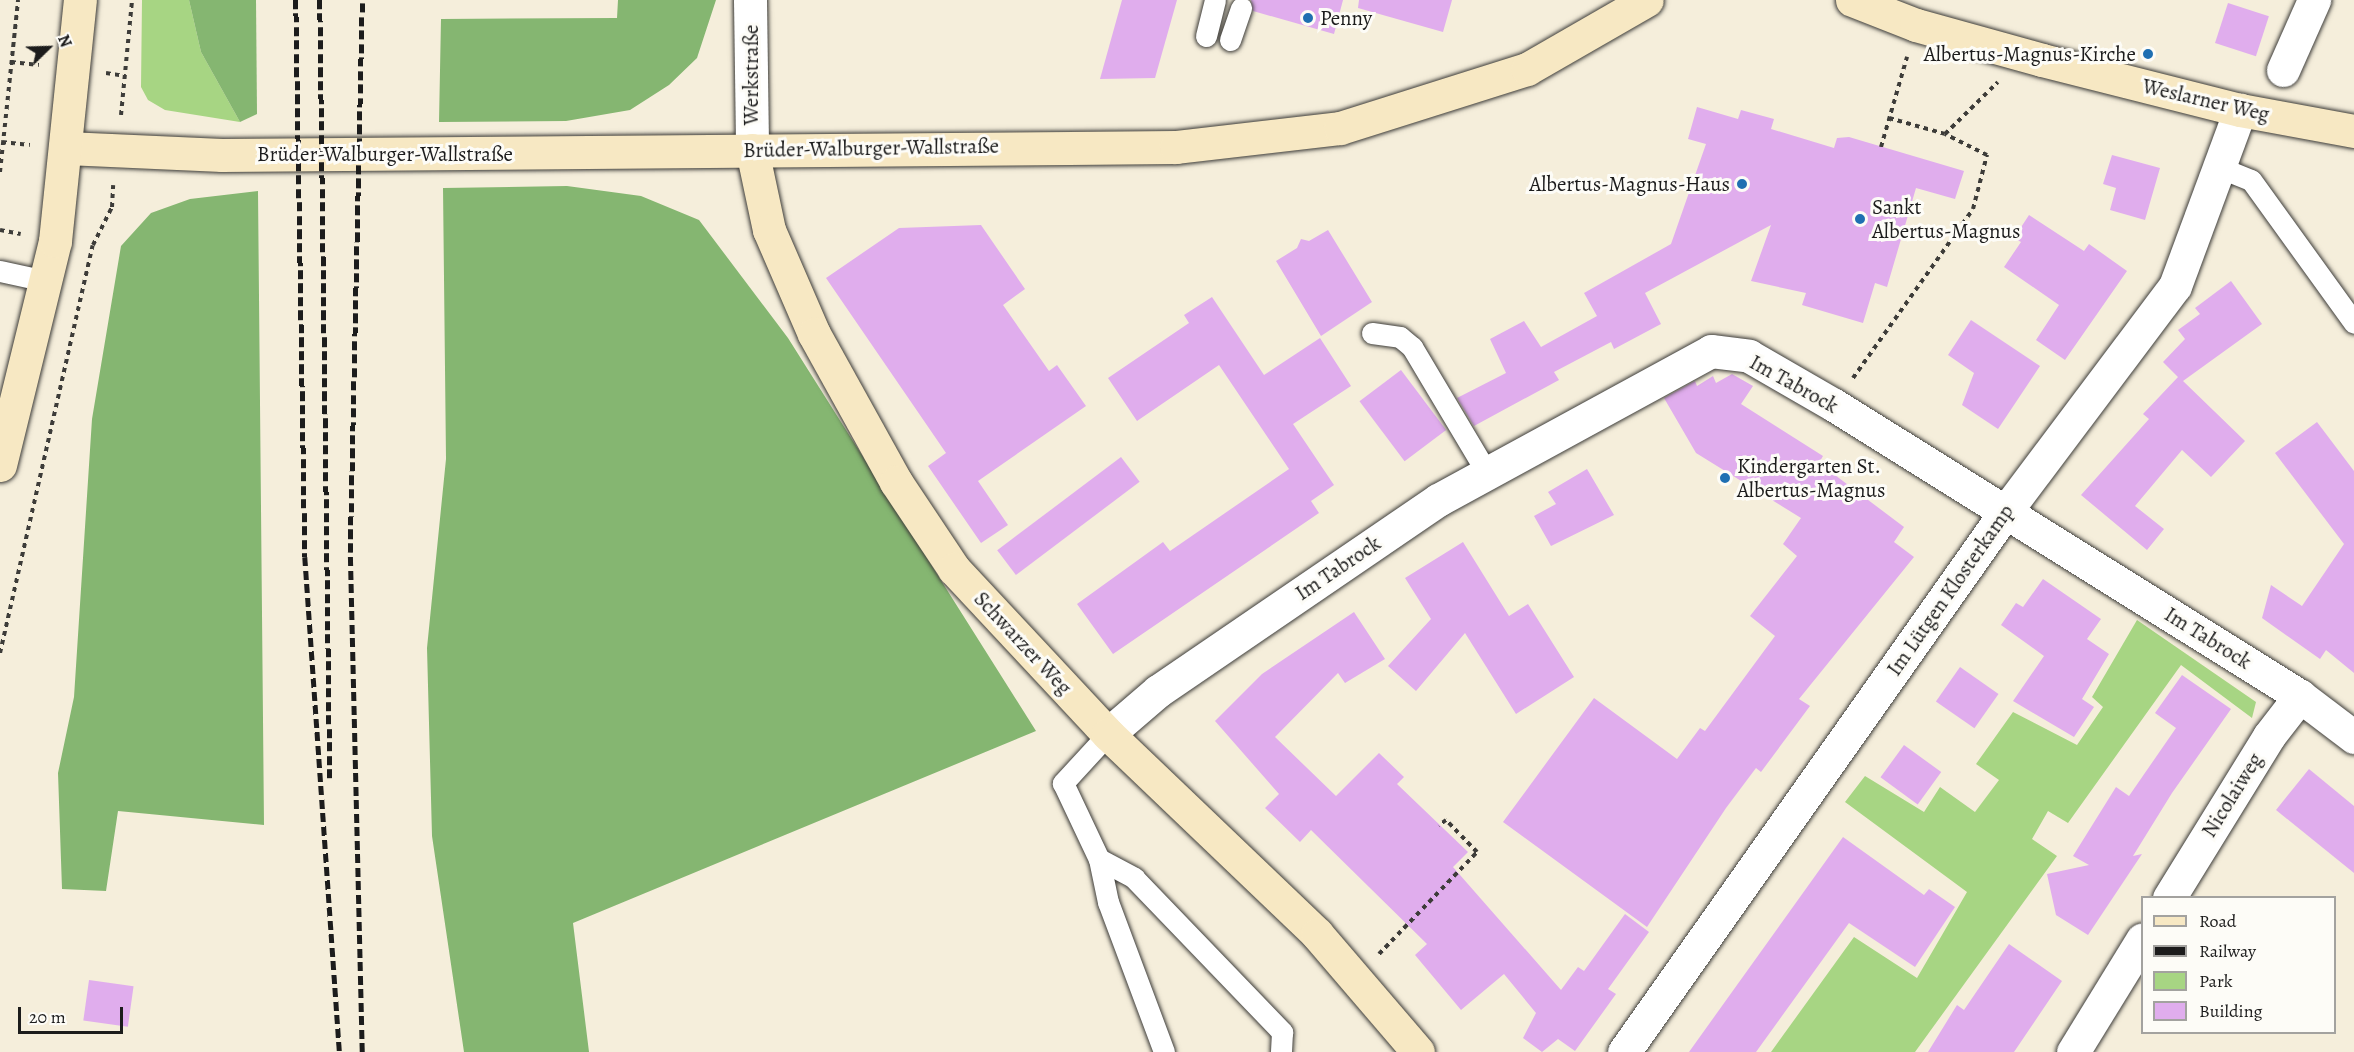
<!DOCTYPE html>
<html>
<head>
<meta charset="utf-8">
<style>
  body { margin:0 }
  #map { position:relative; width:2354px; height:1052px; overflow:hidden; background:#f5eedb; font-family:Alegreya,serif }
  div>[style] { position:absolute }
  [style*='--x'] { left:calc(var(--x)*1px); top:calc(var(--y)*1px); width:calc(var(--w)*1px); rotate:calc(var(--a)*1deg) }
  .green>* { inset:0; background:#a7d583 }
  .forest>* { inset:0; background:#85b671 }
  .building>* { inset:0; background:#e0aded; transform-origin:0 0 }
  .path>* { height:4px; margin-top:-2px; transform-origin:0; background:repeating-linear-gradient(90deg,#3d3c39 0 4.5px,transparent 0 9px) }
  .roads { filter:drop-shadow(0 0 2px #3d3c39) drop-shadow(0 0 2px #3d3c39) }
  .lane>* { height:21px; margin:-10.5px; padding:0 10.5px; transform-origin:10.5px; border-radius:10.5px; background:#fff }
  .street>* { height:33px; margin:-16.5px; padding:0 16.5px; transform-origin:16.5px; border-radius:16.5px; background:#fff }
  .secondary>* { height:33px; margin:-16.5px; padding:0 16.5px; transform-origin:16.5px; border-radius:16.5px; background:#f7e8c3 }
  .rail>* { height:4.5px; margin-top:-2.25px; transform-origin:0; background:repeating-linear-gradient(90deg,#1c1c1c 0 9px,transparent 0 13.5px) }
  .dots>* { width:16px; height:16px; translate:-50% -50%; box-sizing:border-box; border:3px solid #fdfcf7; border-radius:50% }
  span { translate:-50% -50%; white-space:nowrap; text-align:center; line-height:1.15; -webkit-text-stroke:6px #fdfcf7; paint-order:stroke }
  .poi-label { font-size:21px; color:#1c1c1c }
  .left { translate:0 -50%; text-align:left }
  .right { translate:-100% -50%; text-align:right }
  .street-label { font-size:21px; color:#1c1c1c }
  .legend { position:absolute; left:2141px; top:896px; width:195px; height:138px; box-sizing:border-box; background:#fdfcf7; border:2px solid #a3a29f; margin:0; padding:8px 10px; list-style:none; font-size:18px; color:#1c1c1c }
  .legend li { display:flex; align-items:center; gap:12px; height:30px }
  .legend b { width:30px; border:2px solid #a3a29f }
  .north { position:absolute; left:18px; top:18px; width:60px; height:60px; -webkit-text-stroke:4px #fdfcf7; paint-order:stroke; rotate:67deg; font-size:16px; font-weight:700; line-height:24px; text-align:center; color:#1c1c1c }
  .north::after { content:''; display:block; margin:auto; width:21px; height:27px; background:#1c1c1c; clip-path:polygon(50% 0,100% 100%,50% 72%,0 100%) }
  .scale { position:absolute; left:18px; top:1007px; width:105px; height:27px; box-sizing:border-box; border:3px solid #1c1c1c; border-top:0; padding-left:8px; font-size:18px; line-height:21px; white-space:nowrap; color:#1c1c1c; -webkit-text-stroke:4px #fdfcf7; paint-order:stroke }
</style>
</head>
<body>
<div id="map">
  <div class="green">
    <i style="clip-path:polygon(142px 0,189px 0,201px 52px,240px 122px,165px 110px,148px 100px,141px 87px)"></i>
    <i style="clip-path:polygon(2137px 620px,2256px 702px,2252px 718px,2181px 665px,2068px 823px,2048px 811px,2032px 839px,2057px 856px,1915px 1052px,1771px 1052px,1854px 937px,1917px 978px,1967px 892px,1845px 802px,1865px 776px,1924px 812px,1940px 787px,1975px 812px,1999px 780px,1976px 764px,2013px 712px,2077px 745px,2103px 707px,2092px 697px)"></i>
  </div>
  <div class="forest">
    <i style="clip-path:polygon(189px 0,256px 0,257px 114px,240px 122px,201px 52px)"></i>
    <i style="clip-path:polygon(618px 0,716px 0,697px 58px,669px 85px,630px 110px,566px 121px,439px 122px,441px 19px,617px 18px)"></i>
    <i style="clip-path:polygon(567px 186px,641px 196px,699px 220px,788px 338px,1036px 731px,573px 923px,589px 1052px,464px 1052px,432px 836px,427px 648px,446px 459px,443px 188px)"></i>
    <i style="clip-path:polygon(258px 191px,264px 825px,118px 811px,106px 891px,62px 889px,58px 773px,74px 697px,92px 419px,121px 246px,151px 213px,190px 199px)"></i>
  </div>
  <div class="building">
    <i style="clip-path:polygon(1122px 0,1177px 0,1155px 78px,1100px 79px)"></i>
    <i style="clip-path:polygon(1251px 0,1343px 0,1334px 34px,1253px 11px)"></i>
    <i style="clip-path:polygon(1359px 0,1452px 0,1443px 32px,1358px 8px)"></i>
    <i style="left:2228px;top:3px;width:43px;height:42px;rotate:18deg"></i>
    <i style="clip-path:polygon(1697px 107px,1738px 119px,1741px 110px,1774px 119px,1771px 129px,1834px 148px,1837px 138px,1849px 137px,1964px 171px,1955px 199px,1916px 188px,1887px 287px,1875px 283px,1863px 323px,1802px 305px,1806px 293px,1751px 281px,1771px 225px,1645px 293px,1661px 324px,1614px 349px,1611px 342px,1554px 372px,1559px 380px,1474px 426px,1457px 398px,1506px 373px,1490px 339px,1524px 321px,1541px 347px,1597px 316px,1584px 293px,1671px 244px,1706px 144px,1688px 139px)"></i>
    <i style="clip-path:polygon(2112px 155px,2160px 168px,2145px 220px,2110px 210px,2116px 188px,2103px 184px)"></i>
    <i style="clip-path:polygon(2029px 215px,2084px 251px,2089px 244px,2127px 271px,2065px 360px,2036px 340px,2059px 305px,2004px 267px,2021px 242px,2014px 238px)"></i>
    <i style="clip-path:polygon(981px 225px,1025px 289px,1003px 305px,1049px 371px,1057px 365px,1086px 406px,978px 481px,1008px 525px,981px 543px,928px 466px,946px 453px,826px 278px,899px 228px)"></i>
    <i style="clip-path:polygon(1328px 230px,1372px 302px,1321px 336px,1276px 261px,1297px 248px,1301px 239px,1309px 241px)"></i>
    <i style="clip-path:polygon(2231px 281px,2262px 324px,2183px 381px,2245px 441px,2211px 477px,2182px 450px,2135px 506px,2164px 529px,2147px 550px,2081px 495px,2149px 419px,2143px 414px,2178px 377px,2163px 362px,2185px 339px,2178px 330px,2200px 314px,2195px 308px)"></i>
    <i style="clip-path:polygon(1212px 297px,1264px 375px,1320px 338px,1351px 386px,1293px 424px,1334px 485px,1311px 501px,1319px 513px,1113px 654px,1077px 604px,1163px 542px,1170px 551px,1289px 469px,1219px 365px,1137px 421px,1108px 378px,1189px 323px,1184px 315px)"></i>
    <i style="clip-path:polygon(1971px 320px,2040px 366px,1998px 429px,1962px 405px,1974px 373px,1948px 355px)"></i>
    <i style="left:1401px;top:370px;width:75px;height:52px;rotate:53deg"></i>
    <i style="clip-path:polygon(1732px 374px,1753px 386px,1741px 404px,1823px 456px,1819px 463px,1904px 527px,1894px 542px,1914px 557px,1799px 699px,1810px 706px,1761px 772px,1756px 768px,1726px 808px,1647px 927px,1503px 822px,1594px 698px,1677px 759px,1700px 728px,1705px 731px,1775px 636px,1750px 616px,1797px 556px,1783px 544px,1801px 518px,1696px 453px,1664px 398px,1695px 381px,1697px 386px,1713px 376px,1716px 383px)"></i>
    <i style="clip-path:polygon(2317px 422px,2354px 471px,2354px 673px,2326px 650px,2320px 659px,2262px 618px,2271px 585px,2302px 606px,2344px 544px,2275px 453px)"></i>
    <i style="left:1121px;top:457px;width:31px;height:155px;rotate:53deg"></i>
    <i style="clip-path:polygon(1587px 469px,1614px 515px,1551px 546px,1534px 516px,1556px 504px,1548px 492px)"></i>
    <i style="clip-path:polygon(1463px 542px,1509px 616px,1528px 604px,1574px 677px,1516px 714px,1465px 633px,1416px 691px,1388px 666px,1431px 619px,1405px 578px)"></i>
    <i style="clip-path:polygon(2043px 579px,2101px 619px,2087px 639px,2109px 654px,2082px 699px,2094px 707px,2074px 737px,2013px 701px,2044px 656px,2001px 625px,2016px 603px,2023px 607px)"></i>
    <i style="clip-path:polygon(1354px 612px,1385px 659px,1345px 683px,1338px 673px,1275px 737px,1336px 796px,1379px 753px,1404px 777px,1397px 784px,1468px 852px,1453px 867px,1561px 990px,1578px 967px,1584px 971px,1625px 914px,1649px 932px,1608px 989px,1616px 994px,1575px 1051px,1558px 1039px,1542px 1052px,1523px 1038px,1536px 1013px,1504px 974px,1461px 1010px,1415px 955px,1427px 944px,1311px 830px,1300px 842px,1265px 808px,1279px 794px,1215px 721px,1262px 674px)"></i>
    <i style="left:1960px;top:667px;width:47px;height:42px;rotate:35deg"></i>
    <i style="clip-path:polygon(2182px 675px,2231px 709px,2172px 793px,2133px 856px,2142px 854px,2088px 935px,2056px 915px,2047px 874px,2089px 865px,2073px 856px,2116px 787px,2129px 796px,2176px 728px,2155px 713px)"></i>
    <i style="left:1904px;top:745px;width:46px;height:40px;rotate:36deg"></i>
    <i style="clip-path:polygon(2309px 769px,2354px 806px,2354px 873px,2276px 810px)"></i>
    <i style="clip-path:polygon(1843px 837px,1924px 895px,1929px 889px,1955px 907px,1915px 967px,1849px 923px,1756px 1052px,1689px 1052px)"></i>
    <i style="clip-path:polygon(2009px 944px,2062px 981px,2014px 1052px,1928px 1052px,1957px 1005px,1964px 1010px)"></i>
    <i style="left:89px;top:980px;width:45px;height:41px;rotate:8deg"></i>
  </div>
  <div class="path">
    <i style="--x:11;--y:62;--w:28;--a:6"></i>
    <i style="--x:106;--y:73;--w:20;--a:9"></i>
    <i style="--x:121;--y:115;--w:116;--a:-84.5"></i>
    <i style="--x:1889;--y:118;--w:58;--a:15.9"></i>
    <i style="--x:1945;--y:134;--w:74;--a:-44.5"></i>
    <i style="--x:2;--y:142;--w:28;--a:6"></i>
    <i style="--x:1881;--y:147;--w:94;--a:-73.9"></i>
    <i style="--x:0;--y:172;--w:173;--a:-84"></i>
    <i style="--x:0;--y:230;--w:21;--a:11"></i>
    <i style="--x:1853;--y:378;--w:207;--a:-54.6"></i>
    <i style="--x:1973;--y:209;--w:56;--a:-75.5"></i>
    <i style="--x:1987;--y:155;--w:47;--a:-153.4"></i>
    <i style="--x:0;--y:653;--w:418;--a:-77.2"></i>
    <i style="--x:93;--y:245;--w:42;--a:-63.4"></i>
    <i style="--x:112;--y:207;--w:22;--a:-87"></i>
    <i style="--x:1379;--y:954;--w:141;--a:-46.1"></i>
    <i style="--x:1477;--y:852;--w:45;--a:-134.1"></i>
    <i style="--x:1446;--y:820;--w:9;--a:144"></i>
  </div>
  <div class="roads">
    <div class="lane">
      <i style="--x:1206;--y:36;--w:37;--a:-76"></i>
      <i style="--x:1230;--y:40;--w:34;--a:-71"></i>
      <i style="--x:2221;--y:168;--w:32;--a:22"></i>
      <i style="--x:2251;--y:180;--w:176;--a:54.2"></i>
      <i style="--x:0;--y:271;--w:47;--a:12.3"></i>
      <i style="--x:1372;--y:333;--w:28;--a:8"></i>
      <i style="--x:1400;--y:337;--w:16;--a:40"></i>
      <i style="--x:1412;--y:347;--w:147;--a:59.2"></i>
      <i style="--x:1108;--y:734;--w:67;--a:132.6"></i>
      <i style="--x:1063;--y:783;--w:84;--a:64.7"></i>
      <i style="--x:1099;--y:859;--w:44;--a:78.2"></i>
      <i style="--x:1108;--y:902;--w:160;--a:69.5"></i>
      <i style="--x:1099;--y:859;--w:40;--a:28"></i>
      <i style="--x:1134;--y:878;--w:214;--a:46.1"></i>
      <i style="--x:1282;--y:1032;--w:20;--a:93"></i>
    </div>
    <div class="street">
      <i style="--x:750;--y:0;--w:150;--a:89.2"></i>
      <i style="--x:2283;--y:70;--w:77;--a:-66.1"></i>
      <i style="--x:1108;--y:734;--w:66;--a:-40.7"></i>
      <i style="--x:1158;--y:691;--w:339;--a:-34.3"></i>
      <i style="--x:1438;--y:500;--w:311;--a:-28.6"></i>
      <i style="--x:1711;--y:351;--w:38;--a:7"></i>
      <i style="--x:1749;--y:356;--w:98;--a:30"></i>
      <i style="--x:1834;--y:405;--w:549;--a:31.98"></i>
      <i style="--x:2300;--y:696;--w:68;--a:37.2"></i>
      <i style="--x:2169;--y:898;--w:190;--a:-58.3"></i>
      <i style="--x:2269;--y:736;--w:51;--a:-52.2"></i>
      <i style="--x:1624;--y:1052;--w:662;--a:-54.77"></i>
      <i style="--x:2006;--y:511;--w:281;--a:-53.1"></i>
      <i style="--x:2175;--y:286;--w:188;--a:-69.7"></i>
      <i style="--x:2073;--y:1052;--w:132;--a:-58.4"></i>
    </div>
    <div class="secondary">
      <i style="--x:1852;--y:0;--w:69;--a:21.3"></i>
      <i style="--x:1916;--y:25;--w:131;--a:15.5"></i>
      <i style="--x:2042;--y:60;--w:204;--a:14.2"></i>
      <i style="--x:2240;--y:110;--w:116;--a:10.4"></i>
      <i style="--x:66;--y:148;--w:156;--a:2.6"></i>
      <i style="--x:222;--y:155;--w:954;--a:-0.48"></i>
      <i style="--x:1176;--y:147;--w:165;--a:-6.6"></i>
      <i style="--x:1340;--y:128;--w:196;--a:-17.5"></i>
      <i style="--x:1527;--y:69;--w:138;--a:-29.9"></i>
      <i style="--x:752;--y:150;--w:82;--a:78"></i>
      <i style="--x:769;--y:230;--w:113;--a:66.6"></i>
      <i style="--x:814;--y:334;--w:169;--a:61"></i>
      <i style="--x:896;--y:482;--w:105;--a:56.3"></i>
      <i style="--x:954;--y:569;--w:226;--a:47"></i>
      <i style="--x:1108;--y:734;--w:289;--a:43.7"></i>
      <i style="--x:1317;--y:934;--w:155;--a:49.4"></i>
      <i style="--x:0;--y:465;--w:231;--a:-76.2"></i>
      <i style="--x:55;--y:241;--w:242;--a:-84.1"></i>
    </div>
  </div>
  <div class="rail">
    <i style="--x:296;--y:0;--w:557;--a:89.07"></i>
    <i style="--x:305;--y:557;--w:496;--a:86"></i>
    <i style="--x:320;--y:0;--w:782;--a:89.27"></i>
    <i style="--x:362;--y:1052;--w:500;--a:-91.37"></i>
    <i style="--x:350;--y:552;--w:552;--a:-88.75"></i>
  </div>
  <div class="dots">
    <i style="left:1308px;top:18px;background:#1f6fb2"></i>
    <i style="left:2148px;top:54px;background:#1f6fb2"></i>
    <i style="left:1742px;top:184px;background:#1f6fb2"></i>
    <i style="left:1860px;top:219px;background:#1f6fb2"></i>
    <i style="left:1725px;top:478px;background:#1f6fb2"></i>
  </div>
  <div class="poi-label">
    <span class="left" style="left:1320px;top:18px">Penny</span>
    <span class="right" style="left:2136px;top:54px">Albertus-Magnus-Kirche</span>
    <span class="right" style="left:1730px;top:184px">Albertus-Magnus-Haus</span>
    <span class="left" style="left:1872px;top:219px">Sankt<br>Albertus-Magnus</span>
    <span class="left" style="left:1737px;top:478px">Kindergarten St.<br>Albertus-Magnus</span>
  </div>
  <div class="street-label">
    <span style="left:751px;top:75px;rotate:-90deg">Werkstraße</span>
    <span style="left:2206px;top:100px;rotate:13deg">Weslarner Weg</span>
    <span style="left:871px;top:148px;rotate:-1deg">Brüder-Walburger-Wallstraße</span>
    <span style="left:385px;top:154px">Brüder-Walburger-Wallstraße</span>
    <span style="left:1794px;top:384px;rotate:29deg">Im Tabrock</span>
    <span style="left:1338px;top:568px;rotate:-34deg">Im Tabrock</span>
    <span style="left:1950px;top:590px;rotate:-55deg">Im Lütgen Klosterkamp</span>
    <span style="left:2208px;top:638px;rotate:32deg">Im Tabrock</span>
    <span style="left:1023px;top:643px;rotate:47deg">Schwarzer Weg</span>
    <span style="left:2232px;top:795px;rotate:-58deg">Nicolaiweg</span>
  </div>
  <ul class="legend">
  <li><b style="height:8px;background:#f7e8c3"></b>Road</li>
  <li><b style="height:8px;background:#1c1c1c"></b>Railway</li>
  <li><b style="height:16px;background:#a7d583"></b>Park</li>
  <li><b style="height:16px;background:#e0aded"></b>Building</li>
  </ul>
  <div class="north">N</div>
  <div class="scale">20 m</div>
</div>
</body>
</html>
